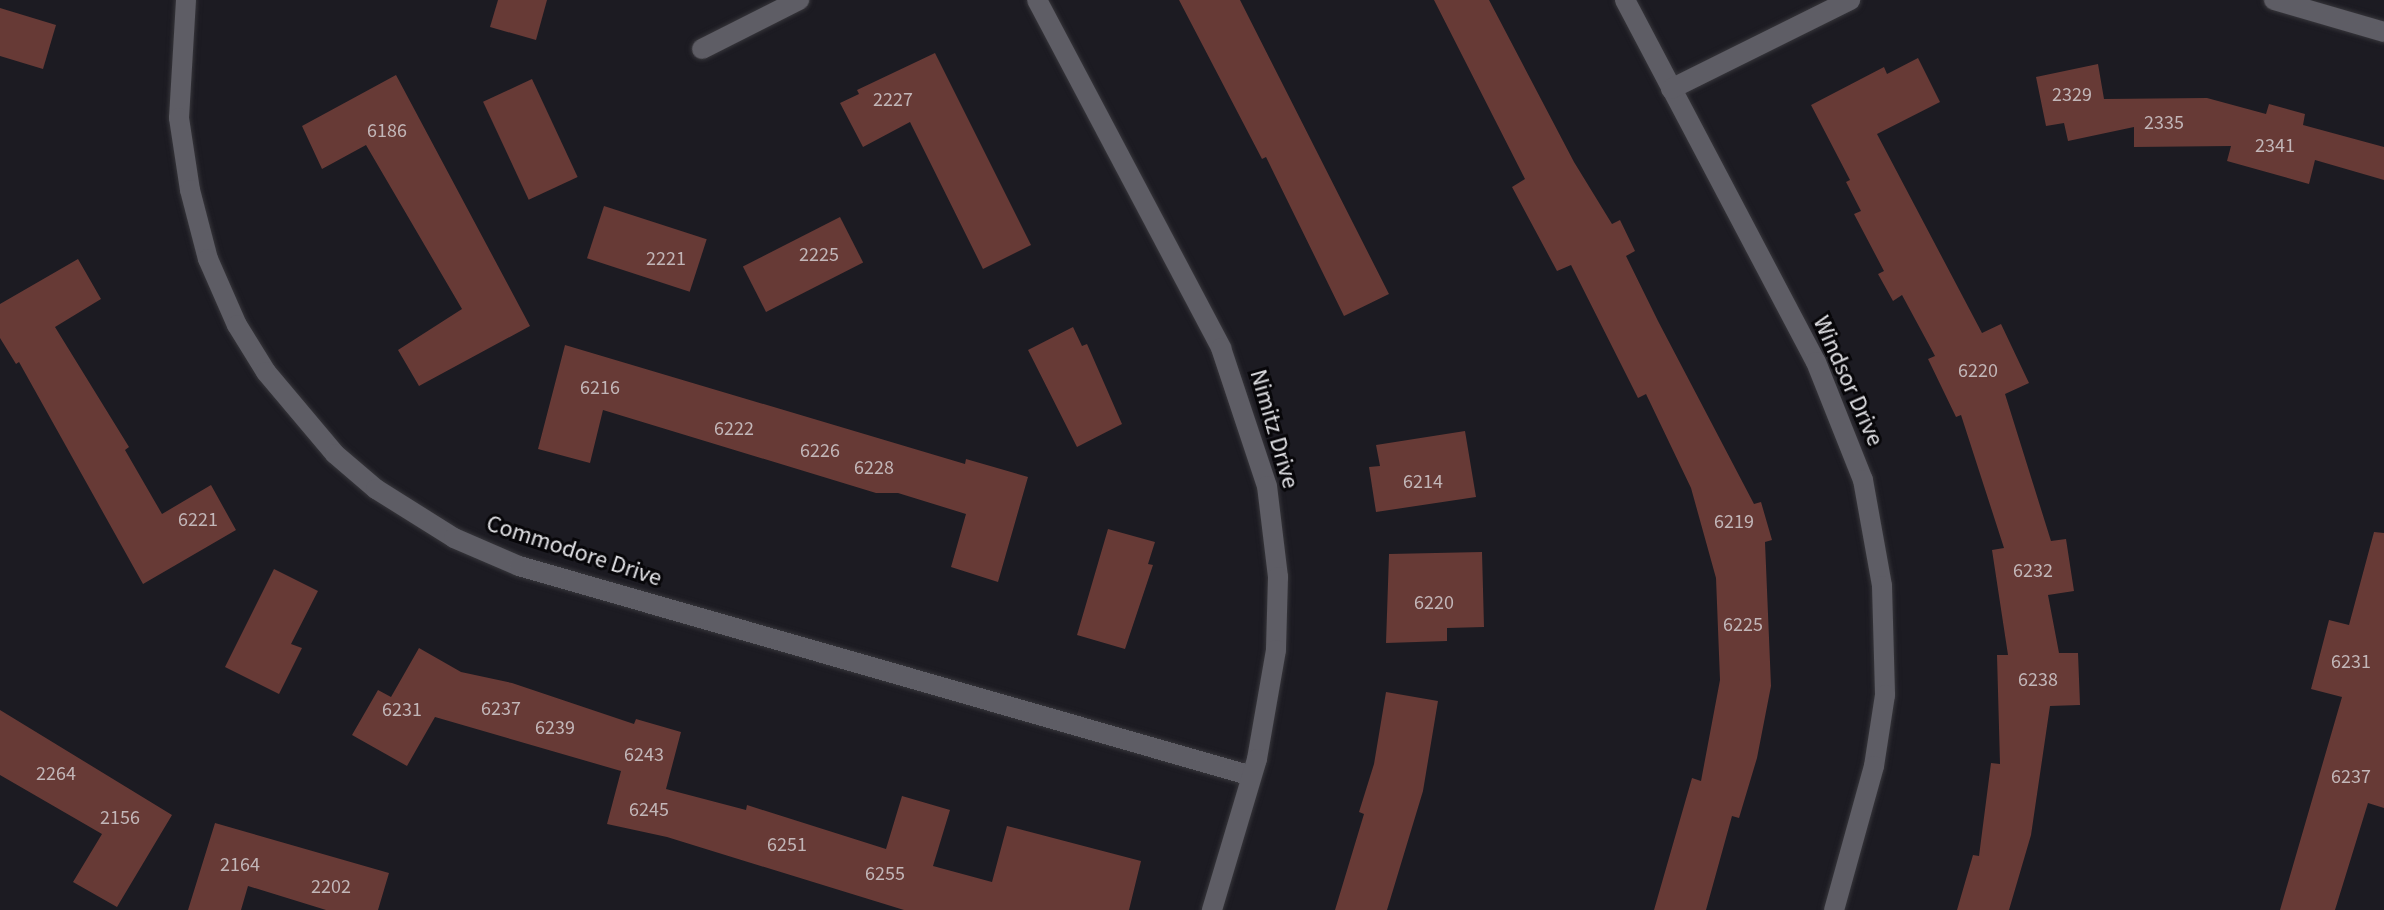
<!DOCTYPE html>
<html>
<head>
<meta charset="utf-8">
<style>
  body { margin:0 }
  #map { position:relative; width:2384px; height:910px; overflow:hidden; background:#1c1b22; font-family:"Source Sans 3",sans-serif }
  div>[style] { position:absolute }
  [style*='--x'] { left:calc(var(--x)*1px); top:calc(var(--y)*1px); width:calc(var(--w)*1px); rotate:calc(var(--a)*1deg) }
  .building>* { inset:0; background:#673a36; transform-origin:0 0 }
  .roads { filter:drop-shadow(0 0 2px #37363b) drop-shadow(0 0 2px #37363b) }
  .minor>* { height:20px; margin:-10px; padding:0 10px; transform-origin:10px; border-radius:10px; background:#5e5d65 }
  span { translate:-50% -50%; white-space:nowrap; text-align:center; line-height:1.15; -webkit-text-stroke:6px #070609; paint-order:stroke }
  .number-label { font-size:20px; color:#c2b6b8 }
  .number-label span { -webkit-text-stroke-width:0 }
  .street-label { font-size:24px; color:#e0e0e4 }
</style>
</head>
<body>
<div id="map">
  <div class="building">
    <i style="clip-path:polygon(498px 0,547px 0,536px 40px,490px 27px)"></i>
    <i style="clip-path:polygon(1179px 0,1240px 0,1389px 294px,1344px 316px,1266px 157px,1262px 159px)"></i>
    <i style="clip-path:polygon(1434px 0,1489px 0,1574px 162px,1612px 224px,1620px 220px,1635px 251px,1626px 256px,1658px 321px,1754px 504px,1761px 502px,1772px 540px,1765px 542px,1771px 686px,1757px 758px,1739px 818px,1732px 816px,1706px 910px,1654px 910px,1692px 778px,1701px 781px,1720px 680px,1716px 578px,1691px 488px,1646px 394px,1638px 398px,1571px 265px,1557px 271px,1512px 187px,1525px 179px)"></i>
    <i style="clip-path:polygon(0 8px,56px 25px,43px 69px,0 56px)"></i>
    <i style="clip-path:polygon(935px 53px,1031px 245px,983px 269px,910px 122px,863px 147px,840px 103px,859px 94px,857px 90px)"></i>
    <i style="clip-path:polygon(1918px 58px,1940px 102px,1877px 134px,1982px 333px,2001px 324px,2029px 383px,2005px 394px,2051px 541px,2066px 539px,2074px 591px,2048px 595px,2059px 653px,2078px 653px,2080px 705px,2050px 706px,2031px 835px,2009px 910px,1957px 910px,1973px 855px,1979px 856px,1991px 763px,2000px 764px,1997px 655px,2008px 655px,1992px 550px,2004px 548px,1961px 415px,1956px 417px,1928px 359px,1935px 356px,1902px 295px,1893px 301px,1878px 274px,1884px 271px,1854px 214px,1861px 211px,1846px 182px,1850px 180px,1811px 105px,1884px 67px,1887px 74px)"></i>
    <i style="clip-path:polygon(2098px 64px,2104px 99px,2207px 98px,2266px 114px,2269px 104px,2305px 114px,2303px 125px,2384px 147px,2384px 180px,2315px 160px,2309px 184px,2227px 161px,2231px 146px,2134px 147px,2134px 127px,2068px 141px,2064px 123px,2046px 126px,2036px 77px)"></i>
    <i style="clip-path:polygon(396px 75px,530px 326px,419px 386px,398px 350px,462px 309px,366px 145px,322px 169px,302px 126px)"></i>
    <i style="left:532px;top:79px;width:108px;height:54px;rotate:65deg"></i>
    <i style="left:604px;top:206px;width:108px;height:55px;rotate:18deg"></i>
    <i style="left:840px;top:217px;width:51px;height:109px;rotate:63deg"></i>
    <i style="clip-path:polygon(78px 259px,101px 299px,55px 327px,129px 447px,125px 450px,162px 514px,211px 485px,236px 530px,143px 584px,19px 362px,16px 364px,0 338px,0 304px)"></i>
    <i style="clip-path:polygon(1073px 327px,1082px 346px,1087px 344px,1122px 424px,1077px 447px,1028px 350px)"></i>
    <i style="clip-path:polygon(565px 345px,965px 464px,966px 459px,1028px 477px,998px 582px,951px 567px,966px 514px,898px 493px,876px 493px,603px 410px,590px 463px,538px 449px)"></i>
    <i style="clip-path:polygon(1465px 431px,1476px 497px,1376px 512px,1369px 467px,1380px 466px,1376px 445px)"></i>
    <i style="clip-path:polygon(1108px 529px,1155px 542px,1148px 564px,1153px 565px,1125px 649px,1077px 635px)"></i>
    <i style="clip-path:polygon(2374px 532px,2384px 533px,2384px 808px,2368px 803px,2335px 910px,2280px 910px,2342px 697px,2311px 689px,2329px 620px,2349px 625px)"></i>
    <i style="clip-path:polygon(1482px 552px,1484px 627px,1447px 628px,1447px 641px,1386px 643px,1389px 554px)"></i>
    <i style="clip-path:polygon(274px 569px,318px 591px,291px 644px,302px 648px,279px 694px,225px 667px)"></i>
    <i style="clip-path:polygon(419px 648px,461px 672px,512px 683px,634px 724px,636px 719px,681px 732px,666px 789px,746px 810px,747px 805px,886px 849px,902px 796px,950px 810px,933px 866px,992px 882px,1007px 826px,1141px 861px,1129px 910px,904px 910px,667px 837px,607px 824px,621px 771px,435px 717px,407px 766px,352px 735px,378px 690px,391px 697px)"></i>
    <i style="clip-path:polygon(1386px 692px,1438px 701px,1423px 791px,1387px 910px,1335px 910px,1364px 814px,1359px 812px,1374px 764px)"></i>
    <i style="clip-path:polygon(0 710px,172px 815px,117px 907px,73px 882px,102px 834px,0 775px)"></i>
    <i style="clip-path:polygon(215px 823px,389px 873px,378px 910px,326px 910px,248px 886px,241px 910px,188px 910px)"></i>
  </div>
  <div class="roads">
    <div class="minor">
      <i style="--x:186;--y:0;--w:118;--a:93.4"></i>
      <i style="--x:179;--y:118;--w:73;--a:81.3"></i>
      <i style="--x:190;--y:190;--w:71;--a:75.4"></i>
      <i style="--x:208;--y:259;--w:72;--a:66.3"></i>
      <i style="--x:237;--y:325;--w:55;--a:58.3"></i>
      <i style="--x:266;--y:372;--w:107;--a:49.9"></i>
      <i style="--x:335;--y:454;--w:54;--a:40.5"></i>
      <i style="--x:376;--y:489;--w:92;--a:32.1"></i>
      <i style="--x:454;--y:538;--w:71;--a:23.3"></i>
      <i style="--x:519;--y:566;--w:762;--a:15.99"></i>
      <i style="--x:1037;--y:0;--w:394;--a:62.1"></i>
      <i style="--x:1221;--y:348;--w:145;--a:71.6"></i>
      <i style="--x:1267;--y:486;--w:92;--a:83.1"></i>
      <i style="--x:1278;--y:577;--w:73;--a:91.6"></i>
      <i style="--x:1276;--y:650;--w:111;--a:99.9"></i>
      <i style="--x:1257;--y:759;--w:158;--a:106.6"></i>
      <i style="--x:1625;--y:0;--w:409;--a:62.2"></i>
      <i style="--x:1816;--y:362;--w:127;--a:68.3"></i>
      <i style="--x:1863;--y:480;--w:108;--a:79.8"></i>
      <i style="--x:1882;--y:586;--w:109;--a:88.4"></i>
      <i style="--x:1885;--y:695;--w:72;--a:98.8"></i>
      <i style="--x:1874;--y:766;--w:149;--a:105.5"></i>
      <i style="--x:2274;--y:0;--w:115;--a:16.2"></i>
      <i style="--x:702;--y:49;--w:109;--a:-26.8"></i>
      <i style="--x:1671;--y:89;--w:200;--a:-26.4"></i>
    </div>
  </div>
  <div class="number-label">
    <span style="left:2072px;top:95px">2329</span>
    <span style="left:893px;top:100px">2227</span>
    <span style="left:2164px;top:123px">2335</span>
    <span style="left:387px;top:131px">6186</span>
    <span style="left:2275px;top:146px">2341</span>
    <span style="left:819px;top:255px">2225</span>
    <span style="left:666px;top:259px">2221</span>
    <span style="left:1978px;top:371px">6220</span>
    <span style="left:600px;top:388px">6216</span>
    <span style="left:734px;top:429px">6222</span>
    <span style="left:820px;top:451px">6226</span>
    <span style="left:874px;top:468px">6228</span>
    <span style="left:1423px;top:482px">6214</span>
    <span style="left:198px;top:520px">6221</span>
    <span style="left:1734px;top:522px">6219</span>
    <span style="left:2033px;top:571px">6232</span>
    <span style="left:1434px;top:603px">6220</span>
    <span style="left:1743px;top:625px">6225</span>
    <span style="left:2351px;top:662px">6231</span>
    <span style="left:2038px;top:680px">6238</span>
    <span style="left:501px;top:709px">6237</span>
    <span style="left:402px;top:710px">6231</span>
    <span style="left:555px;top:728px">6239</span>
    <span style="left:644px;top:755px">6243</span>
    <span style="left:56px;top:774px">2264</span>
    <span style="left:2351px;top:777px">6237</span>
    <span style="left:649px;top:810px">6245</span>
    <span style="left:120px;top:818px">2156</span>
    <span style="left:787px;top:845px">6251</span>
    <span style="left:240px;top:865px">2164</span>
    <span style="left:885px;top:874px">6255</span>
    <span style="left:331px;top:887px">2202</span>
  </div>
  <div class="street-label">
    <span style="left:1848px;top:381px;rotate:66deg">Windsor Drive</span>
    <span style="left:1274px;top:429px;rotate:74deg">Nimitz Drive</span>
    <span style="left:574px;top:551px;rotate:18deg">Commodore Drive</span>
  </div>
</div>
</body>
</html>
